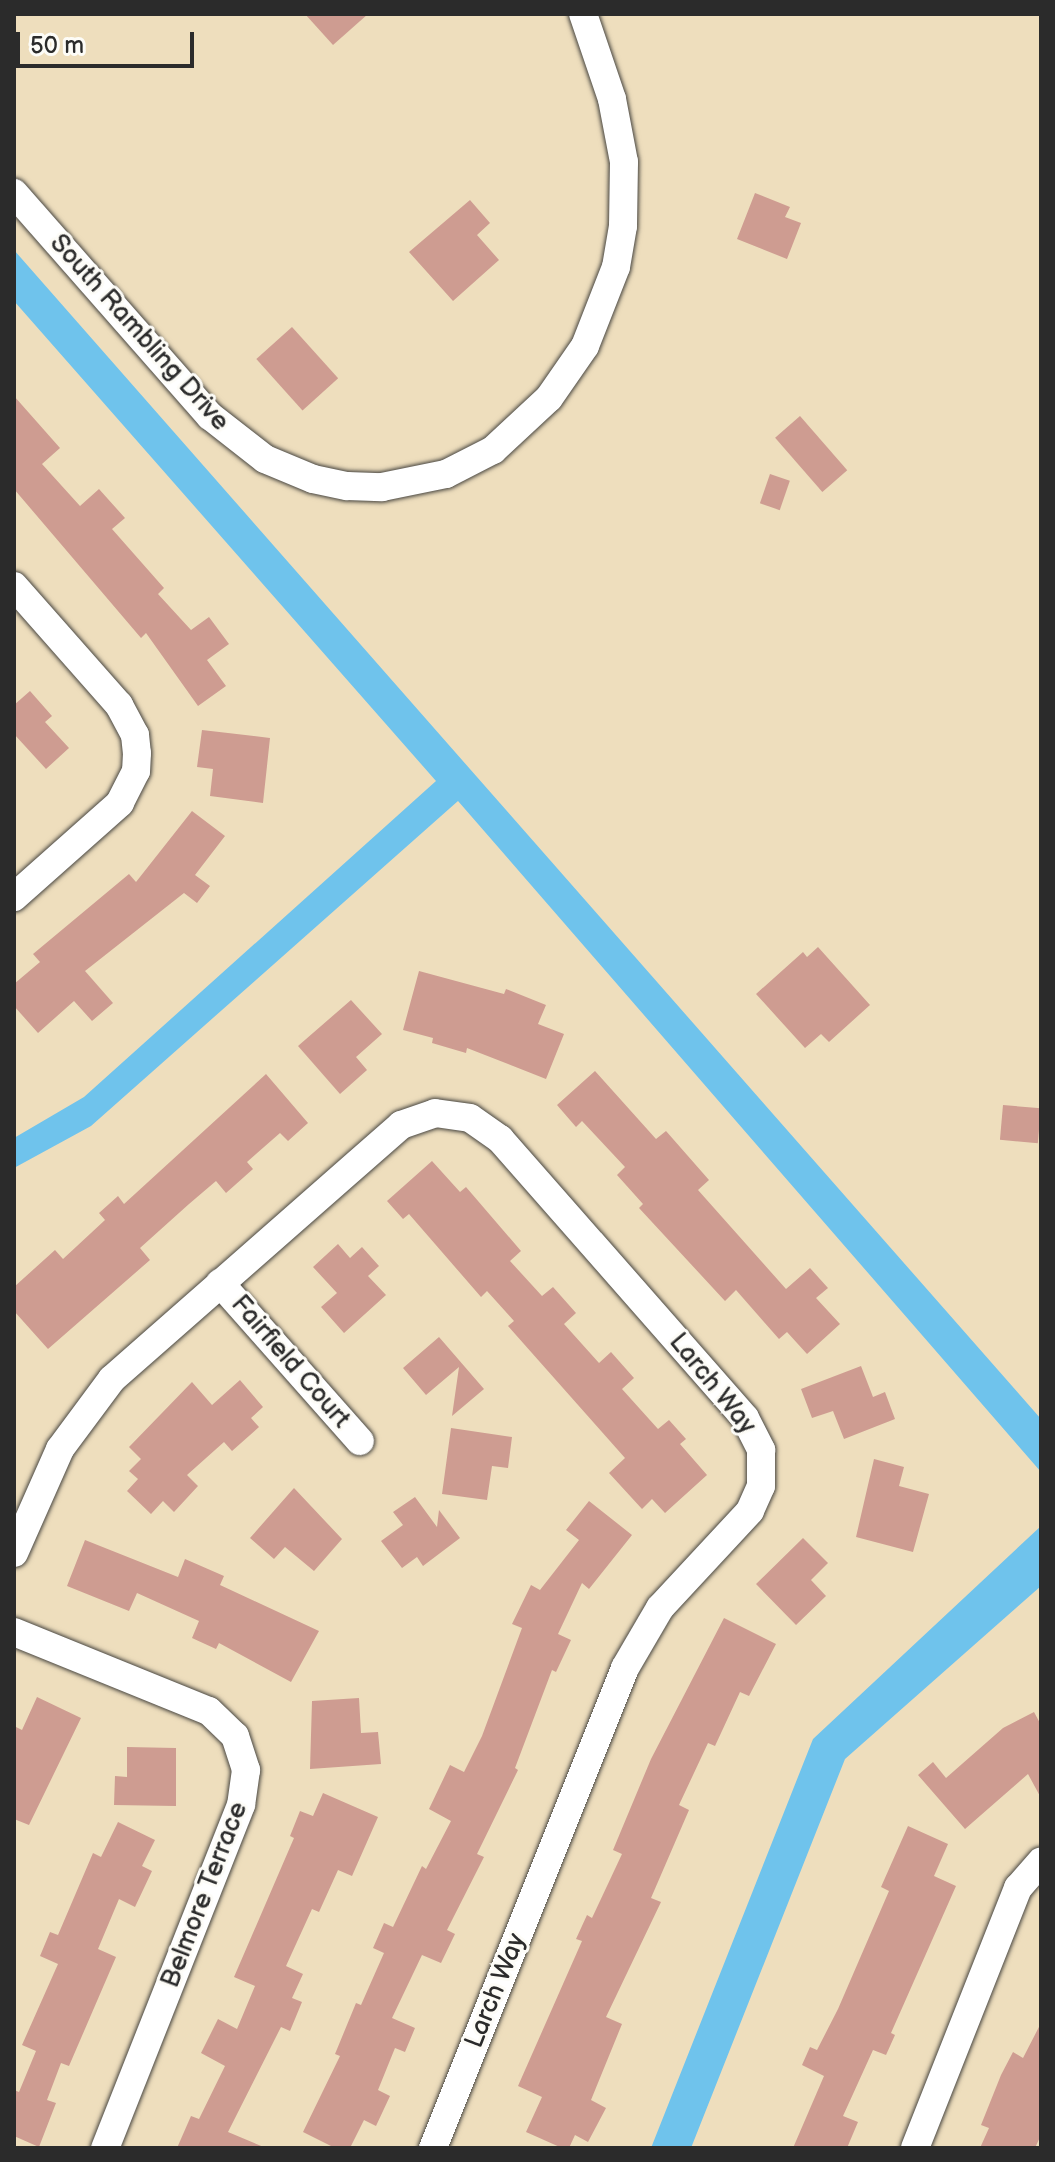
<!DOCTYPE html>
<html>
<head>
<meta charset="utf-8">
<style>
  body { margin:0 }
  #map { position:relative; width:1055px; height:2162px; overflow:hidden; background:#eedebd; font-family:"Balsamiq Sans",sans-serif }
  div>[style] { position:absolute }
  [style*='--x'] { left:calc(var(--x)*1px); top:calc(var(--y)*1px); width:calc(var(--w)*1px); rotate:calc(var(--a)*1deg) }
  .water>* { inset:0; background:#6fc3ec }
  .building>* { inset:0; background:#ce9c91; transform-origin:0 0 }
  .roads { filter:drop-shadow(0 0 2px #484641) drop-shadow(0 0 2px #484641) }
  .minor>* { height:28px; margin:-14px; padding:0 14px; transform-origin:14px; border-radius:14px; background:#fff }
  span { translate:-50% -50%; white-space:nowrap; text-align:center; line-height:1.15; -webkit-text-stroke:6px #fdfcf7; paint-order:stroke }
  .street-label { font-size:26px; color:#2b2b2b }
  .frame { position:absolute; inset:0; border:16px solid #2b2b2b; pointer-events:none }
  .scale { position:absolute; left:16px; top:32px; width:178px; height:36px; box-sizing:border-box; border:4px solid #2b2b2b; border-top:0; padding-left:10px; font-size:24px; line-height:28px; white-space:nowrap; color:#2b2b2b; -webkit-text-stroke:6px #fdfcf7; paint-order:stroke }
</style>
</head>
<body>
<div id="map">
  <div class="water">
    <i style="clip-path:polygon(14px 250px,1041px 1419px,1041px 1472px,458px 801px,91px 1126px,14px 1168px,14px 1138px,84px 1097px,436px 781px,14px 301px)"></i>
    <i style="clip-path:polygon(1041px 1526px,1041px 1586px,845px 1759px,691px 2148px,651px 2148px,813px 1739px)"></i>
  </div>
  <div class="building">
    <i style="clip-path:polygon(305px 14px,368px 14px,333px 45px)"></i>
    <i style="clip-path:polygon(755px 193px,790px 207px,785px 217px,801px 223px,787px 259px,737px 239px)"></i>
    <i style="clip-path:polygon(470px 200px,490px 223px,477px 235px,499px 260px,453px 301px,409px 252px)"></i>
    <i style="left:292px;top:327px;width:69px;height:48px;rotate:48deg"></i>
    <i style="clip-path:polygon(14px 396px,60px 448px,42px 464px,80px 506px,99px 489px,125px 518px,112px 529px,164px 588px,158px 594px,191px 630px,209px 617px,229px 644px,207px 660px,226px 686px,198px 706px,146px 633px,141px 638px,14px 489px)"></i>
    <i style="left:800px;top:416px;width:72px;height:33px;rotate:49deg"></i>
    <i style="left:770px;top:474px;width:21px;height:31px;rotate:19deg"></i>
    <i style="clip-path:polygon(30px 691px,52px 716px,45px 722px,69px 748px,46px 769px,14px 734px,14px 705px)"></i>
    <i style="clip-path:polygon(202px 730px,270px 738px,263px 803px,210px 796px,213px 769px,197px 767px)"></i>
    <i style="clip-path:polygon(192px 811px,225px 836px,195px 875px,210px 886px,197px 903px,184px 893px,85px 971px,113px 1003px,92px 1021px,74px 1001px,38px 1033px,14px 1006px,14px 984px,40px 962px,33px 954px,129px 874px,136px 882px)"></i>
    <i style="clip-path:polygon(818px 947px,870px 1005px,829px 1042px,821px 1034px,805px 1048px,756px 994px,803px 952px,807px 957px)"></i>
    <i style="clip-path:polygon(419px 971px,504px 994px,506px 989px,546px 1005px,538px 1024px,564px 1034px,546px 1079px,467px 1048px,466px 1053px,432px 1043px,433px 1038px,403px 1030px)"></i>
    <i style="clip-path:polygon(351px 1000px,382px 1034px,356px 1057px,367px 1070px,340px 1094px,298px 1046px)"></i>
    <i style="clip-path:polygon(595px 1071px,656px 1139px,666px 1131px,709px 1180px,698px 1190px,786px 1289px,810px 1268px,828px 1288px,816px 1298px,840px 1324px,807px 1354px,787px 1332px,779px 1339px,736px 1290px,725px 1301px,639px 1208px,643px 1204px,617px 1175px,625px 1167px,582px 1121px,576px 1127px,557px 1105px)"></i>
    <i style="clip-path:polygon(266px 1074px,308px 1123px,288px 1141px,280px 1133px,247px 1162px,253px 1169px,226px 1193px,216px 1181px,189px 1204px,140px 1248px,150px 1260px,48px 1349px,14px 1311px,14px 1287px,55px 1250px,63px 1259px,105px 1220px,99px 1213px,118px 1196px,124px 1204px)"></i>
    <i style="left:1003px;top:1105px;width:38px;height:35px;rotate:5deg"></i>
    <i style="clip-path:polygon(432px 1161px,460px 1192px,466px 1187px,521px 1251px,510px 1261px,542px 1296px,553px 1287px,576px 1313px,564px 1324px,599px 1363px,611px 1352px,634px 1378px,622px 1389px,658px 1429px,669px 1420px,686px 1439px,680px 1444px,707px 1475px,665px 1513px,652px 1499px,642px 1509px,609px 1473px,625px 1458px,508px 1326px,514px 1321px,487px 1291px,481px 1297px,409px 1214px,403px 1219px,387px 1201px)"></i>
    <i style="clip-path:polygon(338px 1244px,350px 1258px,362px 1247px,379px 1266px,368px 1276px,386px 1295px,344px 1333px,321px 1307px,337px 1293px,313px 1267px)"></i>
    <i style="clip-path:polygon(439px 1337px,484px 1389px,452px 1416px,459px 1367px,426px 1395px,403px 1368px)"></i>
    <i style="clip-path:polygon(861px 1366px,873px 1397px,885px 1392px,895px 1419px,844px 1439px,833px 1411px,812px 1418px,801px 1389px)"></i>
    <i style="clip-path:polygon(240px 1380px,263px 1407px,251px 1418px,259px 1427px,232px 1451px,224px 1442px,187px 1475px,198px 1486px,174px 1512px,163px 1501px,151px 1514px,127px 1491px,138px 1479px,129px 1471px,141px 1459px,129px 1447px,192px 1382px,212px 1405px)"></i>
    <i style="clip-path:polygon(451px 1428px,512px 1437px,508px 1468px,492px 1466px,487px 1500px,442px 1494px)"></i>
    <i style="clip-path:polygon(874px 1459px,904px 1467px,899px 1486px,929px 1494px,913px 1552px,856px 1537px)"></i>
    <i style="clip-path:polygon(294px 1488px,342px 1539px,314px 1571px,285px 1547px,274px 1559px,250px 1538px)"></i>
    <i style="clip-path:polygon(415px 1497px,437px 1527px,439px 1510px,460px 1538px,423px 1566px,417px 1557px,402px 1568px,381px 1541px,403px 1525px,393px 1512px)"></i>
    <i style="clip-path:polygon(589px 1501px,632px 1535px,589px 1589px,582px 1583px,558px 1634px,571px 1640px,556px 1672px,552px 1670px,515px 1768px,518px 1770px,477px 1854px,484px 1857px,447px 1930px,455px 1934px,441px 1963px,422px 1955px,392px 2018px,415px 2028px,405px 2052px,395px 2048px,378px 2090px,390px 2096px,376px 2126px,364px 2120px,350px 2148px,335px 2148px,303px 2132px,340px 2056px,335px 2054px,356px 2003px,361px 2005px,384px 1953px,373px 1948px,384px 1923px,393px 1927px,422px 1866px,426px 1869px,451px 1821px,429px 1809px,450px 1765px,464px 1772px,482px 1736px,522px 1628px,512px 1624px,531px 1585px,540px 1590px,579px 1540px,566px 1530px)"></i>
    <i style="clip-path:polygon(803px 1538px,828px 1563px,811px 1580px,826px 1596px,796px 1625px,756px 1584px)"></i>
    <i style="clip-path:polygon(85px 1540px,178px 1577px,185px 1559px,224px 1576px,220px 1585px,319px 1631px,291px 1682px,219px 1643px,216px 1649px,192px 1638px,199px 1621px,137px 1593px,129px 1611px,67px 1586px)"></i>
    <i style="clip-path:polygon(724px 1618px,776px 1644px,749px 1696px,740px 1692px,715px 1746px,708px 1743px,679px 1805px,689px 1810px,651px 1898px,661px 1902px,606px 2017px,622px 2024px,591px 2100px,606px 2108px,588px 2142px,575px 2135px,569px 2148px,562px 2148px,526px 2132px,542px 2097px,518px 2086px,582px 1941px,576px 1939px,587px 1915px,592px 1918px,622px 1854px,613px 1850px,651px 1759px)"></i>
    <i style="clip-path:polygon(37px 1697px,81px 1718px,29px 1825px,14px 1819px,14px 1726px,22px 1730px)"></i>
    <i style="clip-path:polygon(359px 1698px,361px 1733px,378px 1732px,381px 1764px,310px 1769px,312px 1701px)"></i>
    <i style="clip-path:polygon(1034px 1712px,1041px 1725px,1041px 1798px,1028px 1774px,965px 1829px,918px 1775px,933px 1762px,946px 1778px,1003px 1728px)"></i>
    <i style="clip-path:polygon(127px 1747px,176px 1748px,176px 1806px,114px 1805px,115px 1776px,127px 1777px)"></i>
    <i style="clip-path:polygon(323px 1793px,378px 1817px,352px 1876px,338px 1870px,319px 1912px,312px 1909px,286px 1966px,303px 1974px,292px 1998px,302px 2002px,290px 2031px,281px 2027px,228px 2132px,266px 2148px,177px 2148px,191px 2116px,199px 2119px,225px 2066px,201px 2053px,218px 2019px,237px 2029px,255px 1986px,234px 1977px,294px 1838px,290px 1836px,300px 1811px,313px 1816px)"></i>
    <i style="clip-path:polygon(118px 1822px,155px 1840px,142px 1866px,152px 1871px,135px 1907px,119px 1899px,98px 1949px,116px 1957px,69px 2066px,61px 2063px,47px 2100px,56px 2103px,39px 2147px,14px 2136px,14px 2090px,19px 2092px,36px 2051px,22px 2045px,58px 1964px,40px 1956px,50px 1932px,58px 1935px,93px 1853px,101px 1857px)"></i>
    <i style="clip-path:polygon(908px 1826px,948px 1844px,934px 1876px,956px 1886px,891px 2033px,895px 2035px,886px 2055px,873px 2050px,843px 2116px,858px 2122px,847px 2148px,793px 2148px,824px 2076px,802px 2065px,810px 2047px,817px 2050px,838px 2009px,889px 1891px,881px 1887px)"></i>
    <i style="clip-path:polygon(1041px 2023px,1041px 2135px,1035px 2148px,980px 2148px,989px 2128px,981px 2125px,1001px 2075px,1013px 2052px,1023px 2058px)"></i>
  </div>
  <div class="roads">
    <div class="minor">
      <i style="--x:14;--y:193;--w:297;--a:48.7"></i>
      <i style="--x:210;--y:416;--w:70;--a:38"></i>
      <i style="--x:265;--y:459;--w:52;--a:22.6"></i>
      <i style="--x:313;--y:479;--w:35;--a:12"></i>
      <i style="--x:347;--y:486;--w:35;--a:2"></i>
      <i style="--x:382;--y:487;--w:65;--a:-11.5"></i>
      <i style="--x:446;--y:474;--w:53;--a:-27.1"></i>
      <i style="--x:493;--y:450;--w:76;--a:-42.9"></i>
      <i style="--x:549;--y:398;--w:63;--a:-55.3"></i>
      <i style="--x:585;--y:346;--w:85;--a:-68.6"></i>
      <i style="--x:616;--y:267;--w:42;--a:-80.3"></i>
      <i style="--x:623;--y:226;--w:64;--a:-89.1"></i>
      <i style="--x:624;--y:162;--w:64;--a:-100.8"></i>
      <i style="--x:612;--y:99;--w:90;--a:-108.8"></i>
      <i style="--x:14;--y:586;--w:159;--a:48.6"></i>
      <i style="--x:119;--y:705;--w:34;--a:62"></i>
      <i style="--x:135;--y:735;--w:18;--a:84"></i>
      <i style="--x:137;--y:753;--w:18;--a:93"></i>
      <i style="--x:136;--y:771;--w:36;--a:117"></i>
      <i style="--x:120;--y:803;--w:142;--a:138.4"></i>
      <i style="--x:220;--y:1283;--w:211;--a:48.5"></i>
      <i style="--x:14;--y:1553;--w:114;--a:-66.1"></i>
      <i style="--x:60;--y:1449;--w:87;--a:-53.4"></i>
      <i style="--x:112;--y:1379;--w:385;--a:-41.3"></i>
      <i style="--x:401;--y:1125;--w:36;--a:-19"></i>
      <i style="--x:435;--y:1113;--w:35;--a:8"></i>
      <i style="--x:470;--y:1118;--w:37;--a:35"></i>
      <i style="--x:500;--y:1139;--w:371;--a:48.7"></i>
      <i style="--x:745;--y:1418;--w:36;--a:63"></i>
      <i style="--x:761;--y:1450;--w:36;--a:90"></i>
      <i style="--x:761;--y:1486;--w:27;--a:114"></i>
      <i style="--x:750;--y:1511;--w:132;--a:132.9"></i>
      <i style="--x:660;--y:1608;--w:69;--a:120.3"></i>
      <i style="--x:625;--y:1668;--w:517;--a:111.8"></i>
      <i style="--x:14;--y:1632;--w:210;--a:22.1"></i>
      <i style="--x:209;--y:1711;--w:36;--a:44"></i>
      <i style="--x:235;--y:1736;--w:36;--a:72"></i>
      <i style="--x:246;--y:1770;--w:35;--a:98"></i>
      <i style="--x:241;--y:1805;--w:369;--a:111.6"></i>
      <i style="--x:915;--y:2148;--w:280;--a:-68.4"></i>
      <i style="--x:1018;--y:1888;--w:35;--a:-49"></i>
    </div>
  </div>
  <div class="street-label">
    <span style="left:139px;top:333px;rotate:48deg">South Rambling Drive</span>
    <span style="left:290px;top:1362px;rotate:49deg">Fairfield Court</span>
    <span style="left:712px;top:1384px;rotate:51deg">Larch Way</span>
    <span style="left:205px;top:1895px;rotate:-69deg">Belmore Terrace</span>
    <span style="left:496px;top:1991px;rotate:-68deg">Larch Way</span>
  </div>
  <div class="frame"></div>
  <div class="scale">50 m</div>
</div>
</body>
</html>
